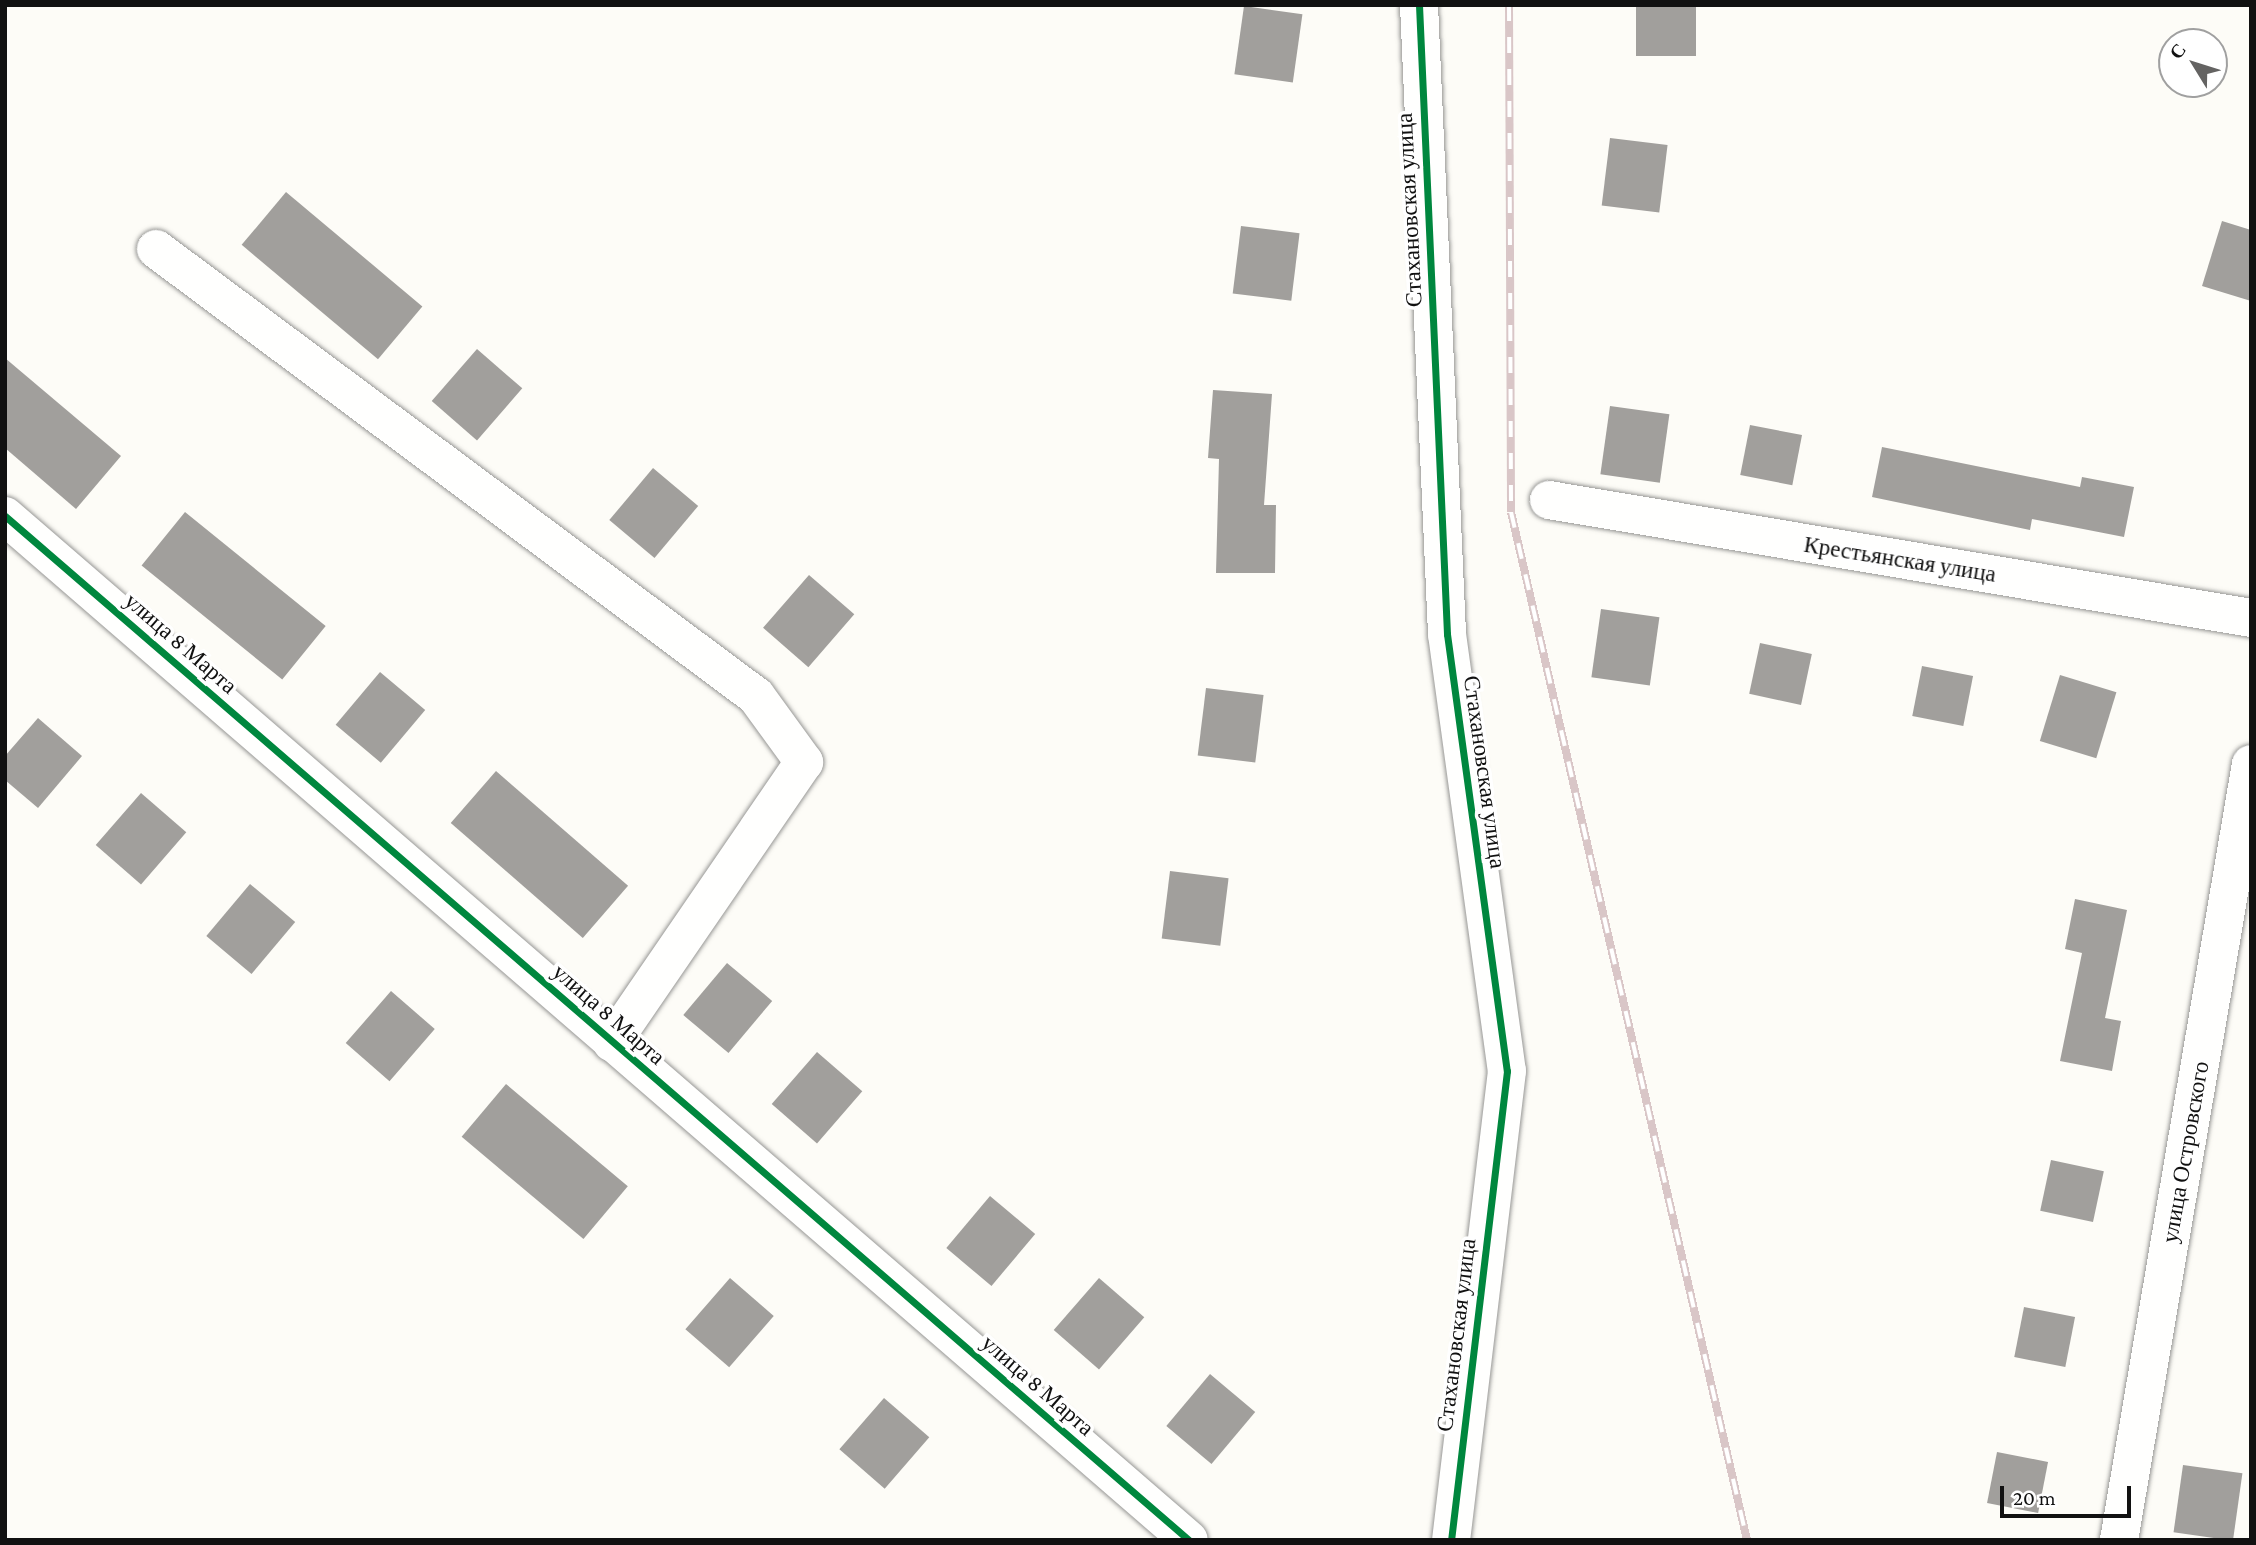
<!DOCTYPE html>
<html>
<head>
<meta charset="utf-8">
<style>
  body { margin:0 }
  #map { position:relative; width:2256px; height:1545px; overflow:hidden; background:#fdfcf7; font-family:"Crimson Pro",serif }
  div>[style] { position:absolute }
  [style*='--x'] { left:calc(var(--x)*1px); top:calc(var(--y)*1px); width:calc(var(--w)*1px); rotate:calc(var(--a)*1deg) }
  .building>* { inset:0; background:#a19f9c; transform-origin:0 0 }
  .roads { filter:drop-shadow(0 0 2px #979795) drop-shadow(0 0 2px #979795) }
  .minor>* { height:38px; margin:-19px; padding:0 19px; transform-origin:19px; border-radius:19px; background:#fffffe }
  .rail>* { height:8px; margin-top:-4px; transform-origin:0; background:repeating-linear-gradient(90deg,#fff 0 16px,#d9c6c7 0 32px); box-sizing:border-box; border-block:2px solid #d9c6c7 }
  .cycleway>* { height:7px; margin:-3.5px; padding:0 3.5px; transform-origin:3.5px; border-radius:3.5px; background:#00873e }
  span { translate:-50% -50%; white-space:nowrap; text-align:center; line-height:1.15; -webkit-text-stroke:7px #fff; paint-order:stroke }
  .street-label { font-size:23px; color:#111 }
  .frame { position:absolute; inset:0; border:7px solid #111; pointer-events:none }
  .north { position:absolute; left:2158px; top:28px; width:70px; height:70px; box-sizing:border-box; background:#fff; border:2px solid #a0a0a0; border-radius:50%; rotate:308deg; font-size:19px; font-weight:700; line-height:28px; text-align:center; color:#111 }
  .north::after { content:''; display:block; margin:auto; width:24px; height:32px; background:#646362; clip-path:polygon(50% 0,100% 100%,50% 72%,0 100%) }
  .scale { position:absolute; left:2000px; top:1486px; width:131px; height:32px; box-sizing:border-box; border:4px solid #111; border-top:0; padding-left:9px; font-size:21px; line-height:24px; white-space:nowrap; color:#111; -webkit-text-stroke:5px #fff; paint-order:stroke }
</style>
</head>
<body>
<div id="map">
  <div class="building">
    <i style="left:1636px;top:5px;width:60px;height:51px"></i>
    <i style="left:1244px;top:6px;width:59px;height:69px;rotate:8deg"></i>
    <i style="left:1610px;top:138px;width:58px;height:68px;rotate:7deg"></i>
    <i style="left:286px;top:192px;width:178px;height:69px;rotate:40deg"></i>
    <i style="clip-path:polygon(2222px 221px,2251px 230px,2251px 301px,2202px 286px)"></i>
    <i style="left:1241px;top:226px;width:59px;height:68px;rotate:7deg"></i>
    <i style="left:477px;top:349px;width:60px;height:69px;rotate:41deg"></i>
    <i style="clip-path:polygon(5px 358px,121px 456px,76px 509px,5px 448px)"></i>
    <i style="clip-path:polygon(1213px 390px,1272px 394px,1264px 505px,1276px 505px,1275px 573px,1216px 573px,1219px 459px,1208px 458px)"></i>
    <i style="left:1610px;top:406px;width:60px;height:69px;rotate:8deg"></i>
    <i style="left:1750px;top:425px;width:53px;height:51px;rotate:11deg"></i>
    <i style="clip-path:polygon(1882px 447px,2080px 487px,2082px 477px,2134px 487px,2124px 537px,2032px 519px,2030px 530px,1872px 497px)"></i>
    <i style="left:653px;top:468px;width:59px;height:68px;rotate:40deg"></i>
    <i style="left:185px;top:512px;width:181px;height:69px;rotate:39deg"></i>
    <i style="left:809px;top:575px;width:60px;height:70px;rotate:41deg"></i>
    <i style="left:1601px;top:609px;width:59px;height:69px;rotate:8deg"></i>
    <i style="left:1760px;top:643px;width:53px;height:52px;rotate:12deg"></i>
    <i style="left:1922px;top:666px;width:52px;height:51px;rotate:11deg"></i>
    <i style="left:380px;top:672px;width:59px;height:69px;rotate:40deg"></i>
    <i style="left:2060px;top:675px;width:59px;height:69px;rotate:17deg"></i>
    <i style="left:1206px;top:688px;width:58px;height:68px;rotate:7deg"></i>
    <i style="clip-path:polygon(38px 718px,82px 756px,38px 808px,5px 780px,5px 756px)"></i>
    <i style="left:496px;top:771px;width:175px;height:69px;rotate:41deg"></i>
    <i style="left:141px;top:793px;width:60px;height:69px;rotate:41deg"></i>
    <i style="left:1170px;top:871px;width:59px;height:68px;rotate:7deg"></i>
    <i style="left:250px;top:884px;width:59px;height:68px;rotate:40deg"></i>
    <i style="clip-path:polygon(2075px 899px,2127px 910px,2105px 1018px,2121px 1021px,2112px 1071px,2060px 1061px,2082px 953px,2065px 949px)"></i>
    <i style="left:727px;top:963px;width:59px;height:68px;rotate:40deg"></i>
    <i style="left:391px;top:991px;width:58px;height:69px;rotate:41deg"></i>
    <i style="left:817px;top:1052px;width:60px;height:69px;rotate:41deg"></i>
    <i style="left:506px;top:1084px;width:159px;height:69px;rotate:40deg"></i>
    <i style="left:2051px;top:1160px;width:54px;height:52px;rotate:12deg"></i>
    <i style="left:990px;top:1196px;width:59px;height:68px;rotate:40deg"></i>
    <i style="left:730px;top:1278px;width:58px;height:68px;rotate:41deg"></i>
    <i style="left:1099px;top:1278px;width:60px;height:69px;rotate:41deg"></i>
    <i style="left:2024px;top:1307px;width:52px;height:51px;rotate:11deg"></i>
    <i style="left:1210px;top:1374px;width:59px;height:68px;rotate:40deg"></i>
    <i style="left:884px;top:1398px;width:60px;height:68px;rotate:41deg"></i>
    <i style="left:1997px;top:1452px;width:52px;height:52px;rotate:11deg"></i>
    <i style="left:2183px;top:1465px;width:60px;height:68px;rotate:8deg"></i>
  </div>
  <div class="roads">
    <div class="minor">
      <i style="--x:1419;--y:5;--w:630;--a:87.45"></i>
      <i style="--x:1447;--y:634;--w:441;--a:82.2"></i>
      <i style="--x:1507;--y:1071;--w:472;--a:96.8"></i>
      <i style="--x:156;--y:249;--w:748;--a:36.69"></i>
      <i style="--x:756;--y:696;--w:82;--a:54"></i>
      <i style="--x:804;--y:762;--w:340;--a:124.4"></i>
      <i style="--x:1549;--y:500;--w:712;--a:9.54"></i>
      <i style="--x:5;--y:516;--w:1565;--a:40.86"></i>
      <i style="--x:2119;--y:1540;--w:787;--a:-80.35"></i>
    </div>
  </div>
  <div class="rail">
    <i style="--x:1509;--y:5;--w:507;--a:89.77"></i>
    <i style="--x:1511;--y:512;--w:1055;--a:77.07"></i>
  </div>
  <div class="cycleway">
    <i style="--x:1419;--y:5;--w:630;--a:87.45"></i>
    <i style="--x:1447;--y:634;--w:441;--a:82.2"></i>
    <i style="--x:1507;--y:1071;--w:472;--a:96.8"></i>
    <i style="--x:5;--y:516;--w:1565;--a:40.86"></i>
  </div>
  <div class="street-label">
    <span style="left:1409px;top:210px;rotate:-93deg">Стахановская улица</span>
    <span style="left:1900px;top:559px;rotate:9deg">Крестьянская улица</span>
    <span style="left:181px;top:643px;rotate:41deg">улица 8 Марта</span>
    <span style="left:1485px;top:772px;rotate:82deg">Стахановская улица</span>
    <span style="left:609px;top:1014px;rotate:41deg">улица 8 Марта</span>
    <span style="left:2185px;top:1152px;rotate:-80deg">улица Островского</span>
    <span style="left:1456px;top:1335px;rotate:-83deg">Стахановская улица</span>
    <span style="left:1038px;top:1385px;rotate:41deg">улица 8 Марта</span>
  </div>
  <div class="frame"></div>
  <div class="north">С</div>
  <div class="scale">20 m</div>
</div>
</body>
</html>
